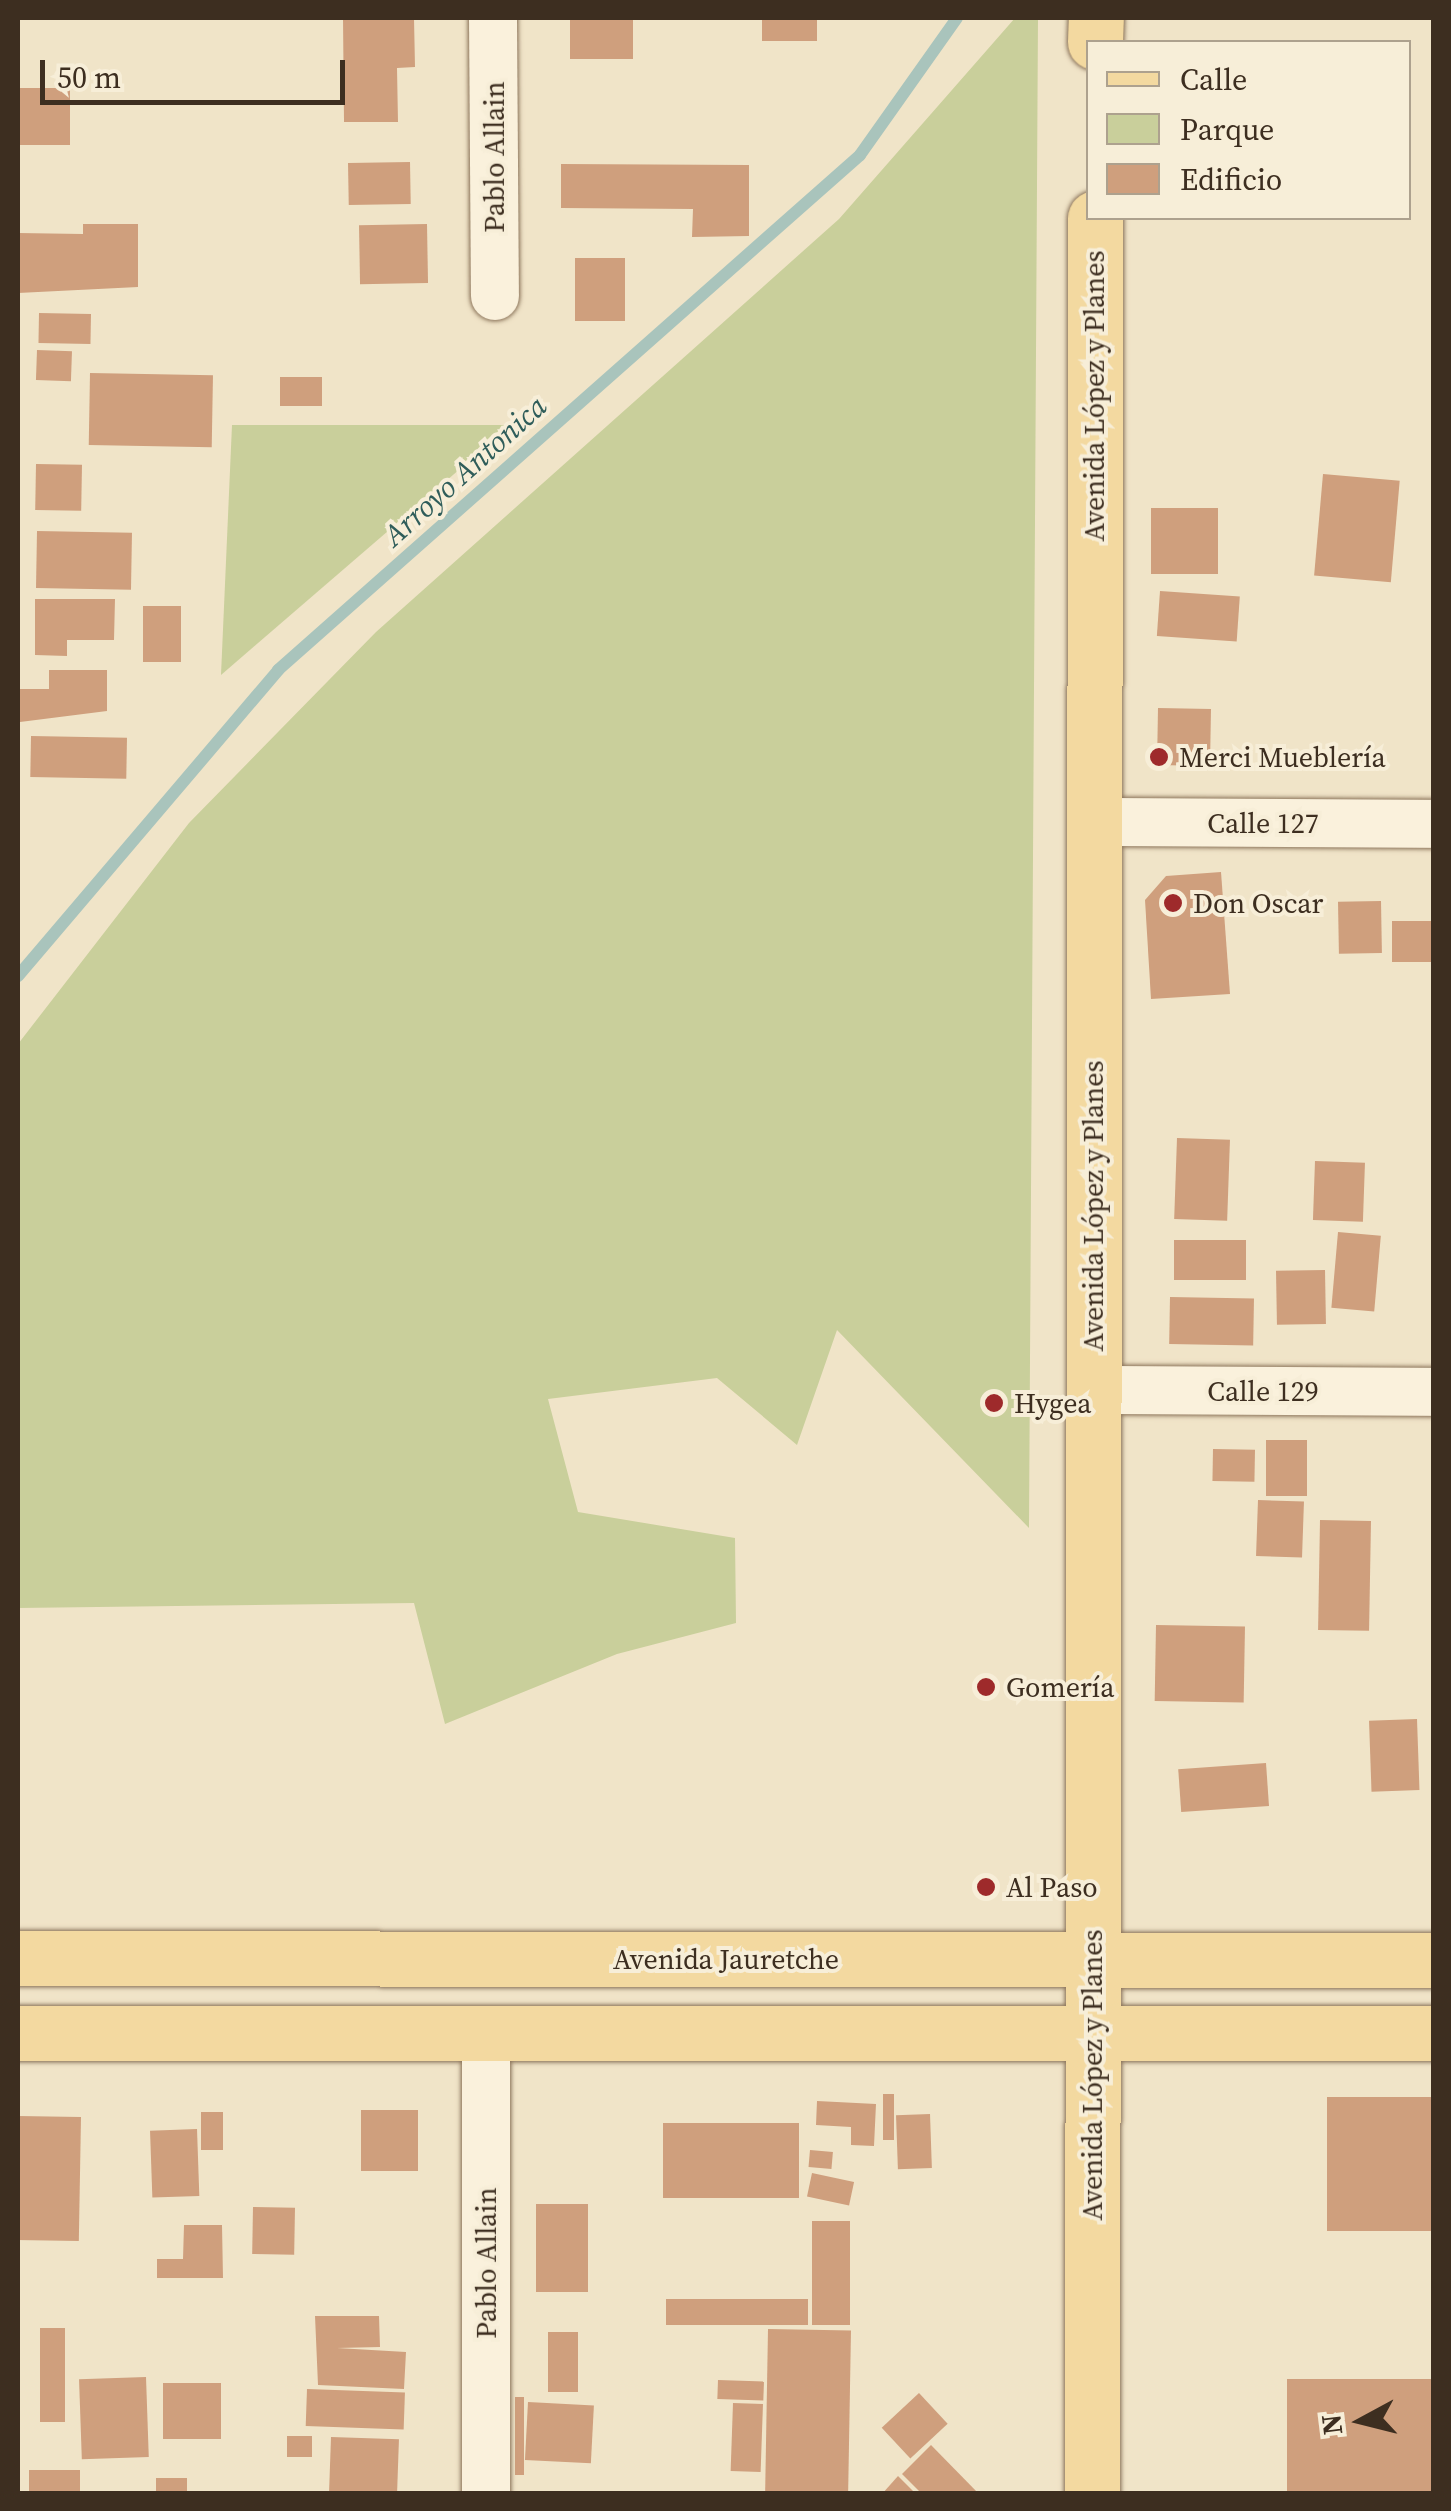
<!DOCTYPE html>
<html>
<head>
<meta charset="utf-8">
<style>
  body { margin:0 }
  #map { position:relative; width:1451px; height:2511px; overflow:hidden; background:#f0e4c8; font-family:"Source Serif 4",serif }
  div>[style] { position:absolute }
  [style*='--x'] { left:calc(var(--x)*1px); top:calc(var(--y)*1px); width:calc(var(--w)*1px); rotate:calc(var(--a)*1deg) }
  .green>* { inset:0; background:#c9cf9b }
  .stream>* { height:12px; margin:-6px; padding:0 6px; transform-origin:6px; border-radius:6px; background:#a9c4bc }
  .building>* { inset:0; background:#cf9f7d; transform-origin:0 0 }
  .roads { filter:drop-shadow(0 0 2px #8d765c) drop-shadow(0 0 2px #8d765c) }
  .minor>* { height:48px; margin:-24px; padding:0 24px; transform-origin:24px; border-radius:24px; background:#faf1dc }
  .major>* { height:55px; margin:-27.5px; padding:0 27.5px; transform-origin:27.5px; border-radius:27.5px; background:#f3d9a0 }
  .dots>* { width:28px; height:28px; translate:-50% -50%; box-sizing:border-box; border:5px solid #f7eed8; border-radius:50% }
  span { translate:-50% -50%; white-space:nowrap; text-align:center; line-height:1.15; -webkit-text-stroke:8px #f7eed8; paint-order:stroke }
  .street-label { font-size:28px; color:#3d2e20 }
  .poi-label { font-size:28px; color:#3d2e20 }
  .left { translate:0 -50%; text-align:left }
  .water-label { font-size:30px; color:#2f5d5a; font-style:italic }
  .frame { position:absolute; inset:0; border:20px solid #3d2e20; pointer-events:none }
  .legend { position:absolute; left:1086px; top:40px; width:325px; height:180px; box-sizing:border-box; background:#f7eed8; border:2px solid #ada18e; margin:0; padding:12px 18px; list-style:none; font-size:30px; color:#3d2e20 }
  .legend li { display:flex; align-items:center; gap:20px; height:50px }
  .legend b { width:50px; border:2px solid #ada18e }
  .north { position:absolute; left:1311px; top:2371px; width:100px; height:100px; -webkit-text-stroke:8px #f7eed8; paint-order:stroke; rotate:263deg; font-size:28px; font-weight:700; line-height:40px; text-align:center; color:#3d2e20 }
  .north::after { content:''; display:block; margin:auto; width:35px; height:45px; background:#3d2e20; clip-path:polygon(50% 0,100% 100%,50% 72%,0 100%) }
  .scale { position:absolute; left:40px; top:60px; width:305px; height:45px; box-sizing:border-box; border:5px solid #3d2e20; border-top:0; padding-left:12px; font-size:30px; line-height:35px; white-space:nowrap; color:#3d2e20; -webkit-text-stroke:8px #f7eed8; paint-order:stroke }
</style>
</head>
<body>
<div id="map">
  <div class="green">
    <i style="clip-path:polygon(1015px 18px,1038px 18px,1029px 1528px,837px 1330px,797px 1445px,717px 1378px,548px 1399px,578px 1512px,735px 1538px,736px 1623px,617px 1654px,445px 1724px,414px 1603px,18px 1608px,18px 1044px,189px 823px,376px 632px,839px 219px)"></i>
    <i style="clip-path:polygon(232px 425px,511px 425px,221px 675px)"></i>
  </div>
  <div class="stream">
    <i style="--x:18;--y:976;--w:402;--a:-49.6"></i>
    <i style="--x:278;--y:670;--w:777;--a:-41.5"></i>
    <i style="--x:860;--y:155;--w:168;--a:-54.7"></i>
  </div>
  <div class="building">
    <i style="clip-path:polygon(343px 18px,414px 18px,415px 67px,397px 68px,398px 122px,344px 122px)"></i>
    <i style="left:570px;top:18px;width:63px;height:41px"></i>
    <i style="left:762px;top:18px;width:55px;height:23px"></i>
    <i style="left:18px;top:88px;width:52px;height:57px"></i>
    <i style="left:410px;top:162px;width:42px;height:62px;rotate:89deg"></i>
    <i style="clip-path:polygon(561px 164px,749px 165px,749px 236px,692px 237px,693px 209px,561px 208px)"></i>
    <i style="clip-path:polygon(83px 224px,138px 224px,138px 287px,18px 293px,18px 233px,83px 234px)"></i>
    <i style="left:427px;top:224px;width:59px;height:68px;rotate:89deg"></i>
    <i style="left:575px;top:258px;width:50px;height:63px"></i>
    <i style="left:39px;top:313px;width:52px;height:30px;rotate:1deg"></i>
    <i style="left:37px;top:350px;width:35px;height:30px;rotate:2deg"></i>
    <i style="left:90px;top:373px;width:123px;height:72px;rotate:1deg"></i>
    <i style="left:280px;top:377px;width:42px;height:29px"></i>
    <i style="left:36px;top:464px;width:46px;height:46px;rotate:1deg"></i>
    <i style="left:1323px;top:474px;width:77px;height:102px;rotate:5deg"></i>
    <i style="left:1151px;top:508px;width:67px;height:66px"></i>
    <i style="left:37px;top:531px;width:95px;height:57px;rotate:1deg"></i>
    <i style="left:1160px;top:591px;width:80px;height:45px;rotate:4deg"></i>
    <i style="clip-path:polygon(35px 599px,115px 599px,114px 640px,67px 640px,67px 656px,35px 655px)"></i>
    <i style="left:143px;top:606px;width:38px;height:56px"></i>
    <i style="clip-path:polygon(49px 670px,107px 670px,107px 711px,20px 722px,20px 689px,49px 689px)"></i>
    <i style="left:1158px;top:708px;width:53px;height:57px;rotate:1deg"></i>
    <i style="left:31px;top:736px;width:96px;height:41px;rotate:1deg"></i>
    <i style="clip-path:polygon(1221px 872px,1230px 994px,1151px 999px,1145px 900px,1166px 876px)"></i>
    <i style="left:1381px;top:901px;width:52px;height:43px;rotate:89deg"></i>
    <i style="left:1434px;top:921px;width:41px;height:42px;rotate:90deg"></i>
    <i style="left:1177px;top:1138px;width:53px;height:81px;rotate:2deg"></i>
    <i style="left:1315px;top:1161px;width:50px;height:59px;rotate:2deg"></i>
    <i style="left:1338px;top:1232px;width:43px;height:76px;rotate:5deg"></i>
    <i style="left:1174px;top:1240px;width:72px;height:40px"></i>
    <i style="left:1325px;top:1270px;width:54px;height:49px;rotate:89deg"></i>
    <i style="left:1170px;top:1297px;width:84px;height:47px;rotate:1deg"></i>
    <i style="left:1266px;top:1440px;width:41px;height:56px"></i>
    <i style="left:1213px;top:1449px;width:42px;height:32px;rotate:1deg"></i>
    <i style="left:1258px;top:1500px;width:46px;height:56px;rotate:2deg"></i>
    <i style="left:1320px;top:1520px;width:51px;height:110px;rotate:1deg"></i>
    <i style="left:1156px;top:1625px;width:89px;height:76px;rotate:1deg"></i>
    <i style="left:1417px;top:1719px;width:71px;height:48px;rotate:88deg"></i>
    <i style="left:1266px;top:1763px;width:43px;height:88px;rotate:86deg"></i>
    <i style="left:883px;top:2094px;width:11px;height:46px"></i>
    <i style="left:1327px;top:2097px;width:107px;height:134px"></i>
    <i style="clip-path:polygon(817px 2101px,876px 2104px,874px 2146px,851px 2145px,851px 2127px,816px 2125px)"></i>
    <i style="left:361px;top:2110px;width:57px;height:61px"></i>
    <i style="left:201px;top:2112px;width:22px;height:38px"></i>
    <i style="left:930px;top:2114px;width:54px;height:34px;rotate:88deg"></i>
    <i style="left:18px;top:2116px;width:63px;height:124px;rotate:1deg"></i>
    <i style="left:663px;top:2123px;width:136px;height:75px"></i>
    <i style="left:197px;top:2129px;width:67px;height:47px;rotate:88deg"></i>
    <i style="left:810px;top:2150px;width:23px;height:17px;rotate:5deg"></i>
    <i style="left:812px;top:2173px;width:43px;height:24px;rotate:12deg"></i>
    <i style="left:536px;top:2204px;width:52px;height:88px"></i>
    <i style="left:253px;top:2207px;width:42px;height:47px;rotate:1deg"></i>
    <i style="left:812px;top:2221px;width:38px;height:104px"></i>
    <i style="clip-path:polygon(184px 2225px,222px 2225px,223px 2278px,157px 2278px,157px 2259px,183px 2259px)"></i>
    <i style="left:666px;top:2299px;width:142px;height:26px"></i>
    <i style="clip-path:polygon(315px 2316px,379px 2316px,380px 2347px,337px 2348px,406px 2352px,404px 2389px,318px 2385px)"></i>
    <i style="left:40px;top:2328px;width:25px;height:94px"></i>
    <i style="left:768px;top:2329px;width:83px;height:165px;rotate:1deg"></i>
    <i style="left:548px;top:2332px;width:30px;height:60px"></i>
    <i style="left:146px;top:2377px;width:80px;height:67px;rotate:88deg"></i>
    <i style="left:1287px;top:2379px;width:147px;height:115px"></i>
    <i style="left:718px;top:2380px;width:46px;height:19px;rotate:2deg"></i>
    <i style="left:163px;top:2383px;width:58px;height:56px"></i>
    <i style="left:307px;top:2389px;width:98px;height:37px;rotate:2deg"></i>
    <i style="left:919px;top:2393px;width:42px;height:51px;rotate:47deg"></i>
    <i style="left:515px;top:2397px;width:9px;height:78px"></i>
    <i style="left:528px;top:2402px;width:66px;height:58px;rotate:3deg"></i>
    <i style="left:733px;top:2403px;width:30px;height:68px;rotate:2deg"></i>
    <i style="left:287px;top:2436px;width:25px;height:21px"></i>
    <i style="left:331px;top:2437px;width:68px;height:57px;rotate:2deg"></i>
    <i style="clip-path:polygon(931px 2445px,979px 2494px,922px 2494px,902px 2474px)"></i>
    <i style="left:29px;top:2470px;width:51px;height:24px"></i>
    <i style="clip-path:polygon(898px 2476px,916px 2494px,882px 2494px)"></i>
    <i style="left:156px;top:2478px;width:31px;height:13px"></i>
  </div>
  <div class="roads">
    <div class="minor">
      <i style="--x:493;--y:18;--w:278;--a:89.6"></i>
      <i style="--x:1093;--y:822;--w:341;--a:0.3"></i>
      <i style="--x:1093;--y:1390;--w:341;--a:0.3"></i>
      <i style="--x:486;--y:2032;--w:462;--a:90"></i>
    </div>
    <div class="major">
      <i style="--x:1095;--y:42;--w:24;--a:-88"></i>
      <i style="--x:18;--y:1958;--w:1416;--a:0.08"></i>
      <i style="--x:18;--y:2033;--w:1416;--a:0"></i>
      <i style="--x:1092;--y:2494;--w:2276;--a:-89.92"></i>
    </div>
  </div>
  <div class="dots">
    <i style="left:1159px;top:757px;background:#9e2a2b"></i>
    <i style="left:1173px;top:903px;background:#9e2a2b"></i>
    <i style="left:994px;top:1403px;background:#9e2a2b"></i>
    <i style="left:986px;top:1687px;background:#9e2a2b"></i>
    <i style="left:986px;top:1887px;background:#9e2a2b"></i>
  </div>
  <div class="street-label">
    <span style="left:494px;top:157px;rotate:-90deg">Pablo Allain</span>
    <span style="left:1094px;top:396px;rotate:-90deg">Avenida López y Planes</span>
    <span style="left:1263px;top:823px">Calle 127</span>
    <span style="left:1093px;top:1206px;rotate:-90deg">Avenida López y Planes</span>
    <span style="left:1263px;top:1391px">Calle 129</span>
    <span style="left:726px;top:1959px">Avenida Jauretche</span>
    <span style="left:1092px;top:2075px;rotate:-90deg">Avenida López y Planes</span>
    <span style="left:486px;top:2263px;rotate:-90deg">Pablo Allain</span>
  </div>
  <div class="poi-label">
    <span class="left" style="left:1179px;top:757px">Merci Mueblería</span>
    <span class="left" style="left:1193px;top:903px">Don Oscar</span>
    <span class="left" style="left:1014px;top:1403px">Hygea</span>
    <span class="left" style="left:1006px;top:1687px">Gomería</span>
    <span class="left" style="left:1006px;top:1887px">Al Paso</span>
  </div>
  <div class="water-label">
    <span style="left:465px;top:471px;rotate:-42deg">Arroyo Antonica</span>
  </div>
  <div class="frame"></div>
  <ul class="legend">
  <li><b style="height:12px;background:#f3d9a0"></b>Calle</li>
  <li><b style="height:28px;background:#c9cf9b"></b>Parque</li>
  <li><b style="height:28px;background:#cf9f7d"></b>Edificio</li>
  </ul>
  <div class="north">N</div>
  <div class="scale">50 m</div>
</div>
</body>
</html>
